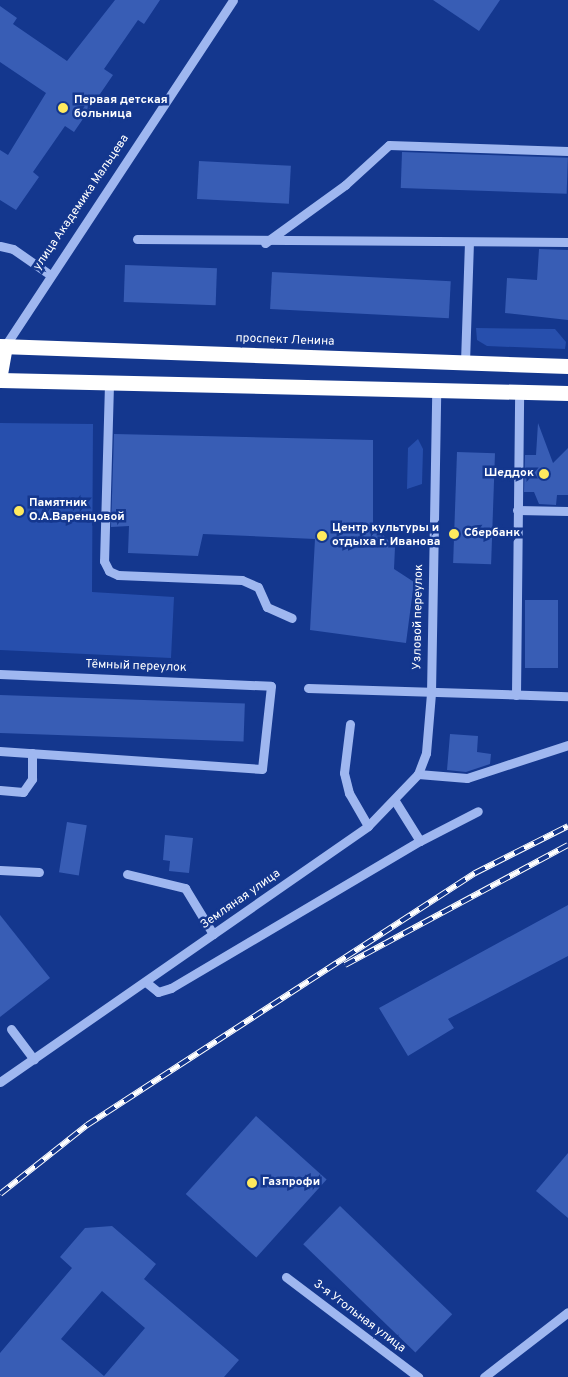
<!DOCTYPE html>
<html>
<head>
<meta charset="utf-8">
<style>
  body { margin:0 }
  #map { position:relative; width:568px; height:1377px; overflow:hidden; background:#14378e; font-family:Overpass,sans-serif }
  div>[style] { position:absolute }
  [style*='--x'] { left:calc(var(--x)*1px); top:calc(var(--y)*1px); width:calc(var(--w)*1px); rotate:calc(var(--a)*1deg) }
  .green>* { inset:0; background:#274fad }
  .building>* { inset:0; background:#385db5; transform-origin:0 0 }
  .minor>* { height:9px; margin:-4.5px; padding:0 4.5px; transform-origin:4.5px; border-radius:4.5px; background:#9fb7f0 }
  .highway>* { height:15px; margin:-7.5px; padding:0 7.5px; transform-origin:7.5px; border-radius:7.5px; background:#fff }
  .rail>* { height:5.5px; margin-top:-2.75px; transform-origin:0; background:repeating-linear-gradient(90deg,#14378e 0 11px,#fff 0 22px); box-sizing:border-box; border-block:1px solid #fff }
  .dots>* { width:14px; height:14px; translate:-50% -50%; box-sizing:border-box; border:2px solid #14378e; border-radius:50% }
  span { translate:-50% -50%; white-space:nowrap; text-align:center; line-height:1.15; -webkit-text-stroke:5px #14378e; paint-order:stroke }
  .poi-label { font-size:12px; color:#fff; font-weight:700 }
  .left { translate:0 -50%; text-align:left }
  .right { translate:-100% -50%; text-align:right }
  .street-label { font-size:12px; color:#fff }
</style>
</head>
<body>
<div id="map">
  <div class="green">
    <i style="clip-path:polygon(476px 328px,555px 329px,566px 342px,565px 349px,487px 346px,477px 340px)"></i>
    <i style="clip-path:polygon(0 423px,93px 424px,92px 592px,174px 597px,171px 658px,0 650px)"></i>
    <i style="clip-path:polygon(418px 439px,423px 449px,422px 484px,407px 489px,408px 448px)"></i>
  </div>
  <div class="building">
    <i style="clip-path:polygon(115px 0,160px 0,144px 24px,138px 20px,104px 69px,113px 75px,74px 132px,65px 126px,33px 172px,39px 177px,16px 210px,0 200px,0 150px,8px 155px,46px 93px,0 62px,0 6px,17px 18px,13px 24px,67px 61px)"></i>
    <i style="clip-path:polygon(433px 0,500px 0,479px 31px)"></i>
    <i style="left:402px;top:152px;width:166px;height:36px;rotate:2deg"></i>
    <i style="left:199px;top:161px;width:92px;height:38px;rotate:3deg"></i>
    <i style="clip-path:polygon(539px 249px,568px 250px,568px 320px,505px 313px,507px 278px,537px 280px)"></i>
    <i style="left:125px;top:265px;width:92px;height:37px;rotate:2deg"></i>
    <i style="left:272px;top:272px;width:179px;height:37px;rotate:3deg"></i>
    <i style="clip-path:polygon(538px 423px,553px 463px,568px 448px,568px 495px,557px 495px,556px 505px,539px 504px,534px 492px,524px 492px,525px 455px,536px 455px)"></i>
    <i style="clip-path:polygon(114px 434px,373px 440px,373px 525px,395px 547px,394px 569px,414px 582px,406px 643px,310px 630px,315px 539px,203px 534px,198px 556px,128px 553px,129px 526px,111px 527px)"></i>
    <i style="left:457px;top:452px;width:38px;height:111px;rotate:2deg"></i>
    <i style="left:525px;top:600px;width:33px;height:68px"></i>
    <i style="left:0;top:695px;width:245px;height:38px;rotate:2deg"></i>
    <i style="clip-path:polygon(450px 734px,478px 736px,477px 752px,491px 754px,490px 764px,466px 772px,447px 770px)"></i>
    <i style="left:67px;top:822px;width:20px;height:51px;rotate:9deg"></i>
    <i style="clip-path:polygon(165px 835px,193px 838px,189px 873px,169px 871px,170px 861px,163px 860px)"></i>
    <i style="clip-path:polygon(568px 905px,568px 956px,448px 1019px,454px 1028px,408px 1056px,379px 1008px)"></i>
    <i style="clip-path:polygon(0 915px,50px 978px,0 1017px)"></i>
    <i style="left:256px;top:1116px;width:95px;height:105px;rotate:42deg"></i>
    <i style="clip-path:polygon(568px 1153px,568px 1218px,536px 1191px)"></i>
    <i style="left:340px;top:1206px;width:156px;height:53px;rotate:44deg"></i>
    <i style="clip-path:polygon(evenodd,112px 1226px,156px 1264px,144px 1279px,239px 1360px,224px 1377px,0 1377px,0 1353px,72px 1268px,60px 1257px,85px 1228px,112px 1226px,102px 1291px,145px 1328px,104px 1376px,61px 1339px,102px 1291px)"></i>
  </div>
  <div class="minor">
    <i style="--x:137;--y:239;--w:431;--a:0.4"></i>
    <i style="--x:265;--y:243;--w:99;--a:-35.9"></i>
    <i style="--x:345;--y:185;--w:59;--a:-42.3"></i>
    <i style="--x:389;--y:145;--w:179;--a:1.9"></i>
    <i style="--x:0;--y:246;--w:13;--a:13"></i>
    <i style="--x:13;--y:249;--w:44;--a:34.8"></i>
    <i style="--x:5;--y:346;--w:414;--a:-56.6"></i>
    <i style="--x:465;--y:362;--w:120;--a:-88.1"></i>
    <i style="--x:109;--y:384;--w:177;--a:91.6"></i>
    <i style="--x:104;--y:561;--w:11;--a:63"></i>
    <i style="--x:109;--y:571;--w:10;--a:24"></i>
    <i style="--x:118;--y:575;--w:124;--a:2.3"></i>
    <i style="--x:242;--y:580;--w:17;--a:24"></i>
    <i style="--x:258;--y:587;--w:22;--a:66"></i>
    <i style="--x:267;--y:607;--w:27;--a:24"></i>
    <i style="--x:517;--y:510;--w:51;--a:1.1"></i>
    <i style="--x:0;--y:674;--w:271;--a:2.5"></i>
    <i style="--x:271;--y:686;--w:83;--a:96.2"></i>
    <i style="--x:262;--y:769;--w:263;--a:-176.1"></i>
    <i style="--x:308;--y:688;--w:260;--a:1.8"></i>
    <i style="--x:516;--y:695;--w:302;--a:-89.4"></i>
    <i style="--x:350;--y:724;--w:49;--a:97"></i>
    <i style="--x:344;--y:773;--w:21;--a:76"></i>
    <i style="--x:349;--y:793;--w:38;--a:60"></i>
    <i style="--x:418;--y:774;--w:49;--a:4.7"></i>
    <i style="--x:467;--y:778;--w:106;--a:-18.1"></i>
    <i style="--x:0;--y:790;--w:23;--a:5"></i>
    <i style="--x:23;--y:792;--w:16;--a:-55"></i>
    <i style="--x:32;--y:779;--w:26;--a:-90"></i>
    <i style="--x:395;--y:801;--w:47;--a:58"></i>
    <i style="--x:420;--y:841;--w:65;--a:-27.3"></i>
    <i style="--x:0;--y:870;--w:39;--a:3"></i>
    <i style="--x:127;--y:874;--w:60;--a:13.6"></i>
    <i style="--x:185;--y:888;--w:54;--a:58.7"></i>
    <i style="--x:147;--y:983;--w:14;--a:39"></i>
    <i style="--x:158;--y:992;--w:14;--a:-17"></i>
    <i style="--x:171;--y:988;--w:289;--a:-30.6"></i>
    <i style="--x:11;--y:1029;--w:38;--a:53"></i>
    <i style="--x:0;--y:1082;--w:448;--a:-34.8"></i>
    <i style="--x:368;--y:826;--w:72;--a:-46.1"></i>
    <i style="--x:418;--y:774;--w:22;--a:-69"></i>
    <i style="--x:426;--y:753;--w:60;--a:-85.2"></i>
    <i style="--x:431;--y:693;--w:300;--a:-89"></i>
    <i style="--x:286;--y:1277;--w:166;--a:37.1"></i>
    <i style="--x:484;--y:1377;--w:106;--a:-37.7"></i>
  </div>
  <div class="highway">
    <i style="--x:0;--y:346;--w:568;--a:2.02"></i>
    <i style="--x:0;--y:374;--w:28;--a:-80"></i>
    <i style="--x:0;--y:380;--w:568;--a:1.31"></i>
  </div>
  <div class="rail">
    <i style="--x:345;--y:965;--w:253;--a:-28.3"></i>
    <i style="--x:0;--y:1194;--w:111;--a:-38.4"></i>
    <i style="--x:87;--y:1125;--w:463;--a:-33"></i>
    <i style="--x:475;--y:873;--w:104;--a:-26.8"></i>
  </div>
  <div class="dots">
    <i style="left:63px;top:108px;background:#ffea5e"></i>
    <i style="left:544px;top:474px;background:#ffea5e"></i>
    <i style="left:19px;top:511px;background:#ffea5e"></i>
    <i style="left:454px;top:534px;background:#ffea5e"></i>
    <i style="left:322px;top:536px;background:#ffea5e"></i>
    <i style="left:252px;top:1183px;background:#ffea5e"></i>
  </div>
  <div class="poi-label">
    <span class="left" style="left:74px;top:108px">Первая детская<br>больница</span>
    <span class="right" style="left:534px;top:474px">Шеддок</span>
    <span class="left" style="left:29px;top:511px">Памятник<br>О.А.Варенцовой</span>
    <span class="left" style="left:332px;top:536px">Центр культуры и<br>отдыха г. Иванова</span>
    <span class="left" style="left:464px;top:534px">Сбербанк</span>
    <span class="left" style="left:262px;top:1183px">Газпрофи</span>
  </div>
  <div class="street-label">
    <span style="left:82px;top:203px;rotate:-56deg">улица Академика Мальцева</span>
    <span style="left:285px;top:341px;rotate:2deg">проспект Ленина</span>
    <span style="left:419px;top:617px;rotate:-89deg">Узловой переулок</span>
    <span style="left:136px;top:667px;rotate:2deg">Тёмный переулок</span>
    <span style="left:241px;top:900px;rotate:-35deg">Земляная улица</span>
    <span style="left:359px;top:1317px;rotate:37deg">3-я Угольная улица</span>
  </div>
</div>
</body>
</html>
